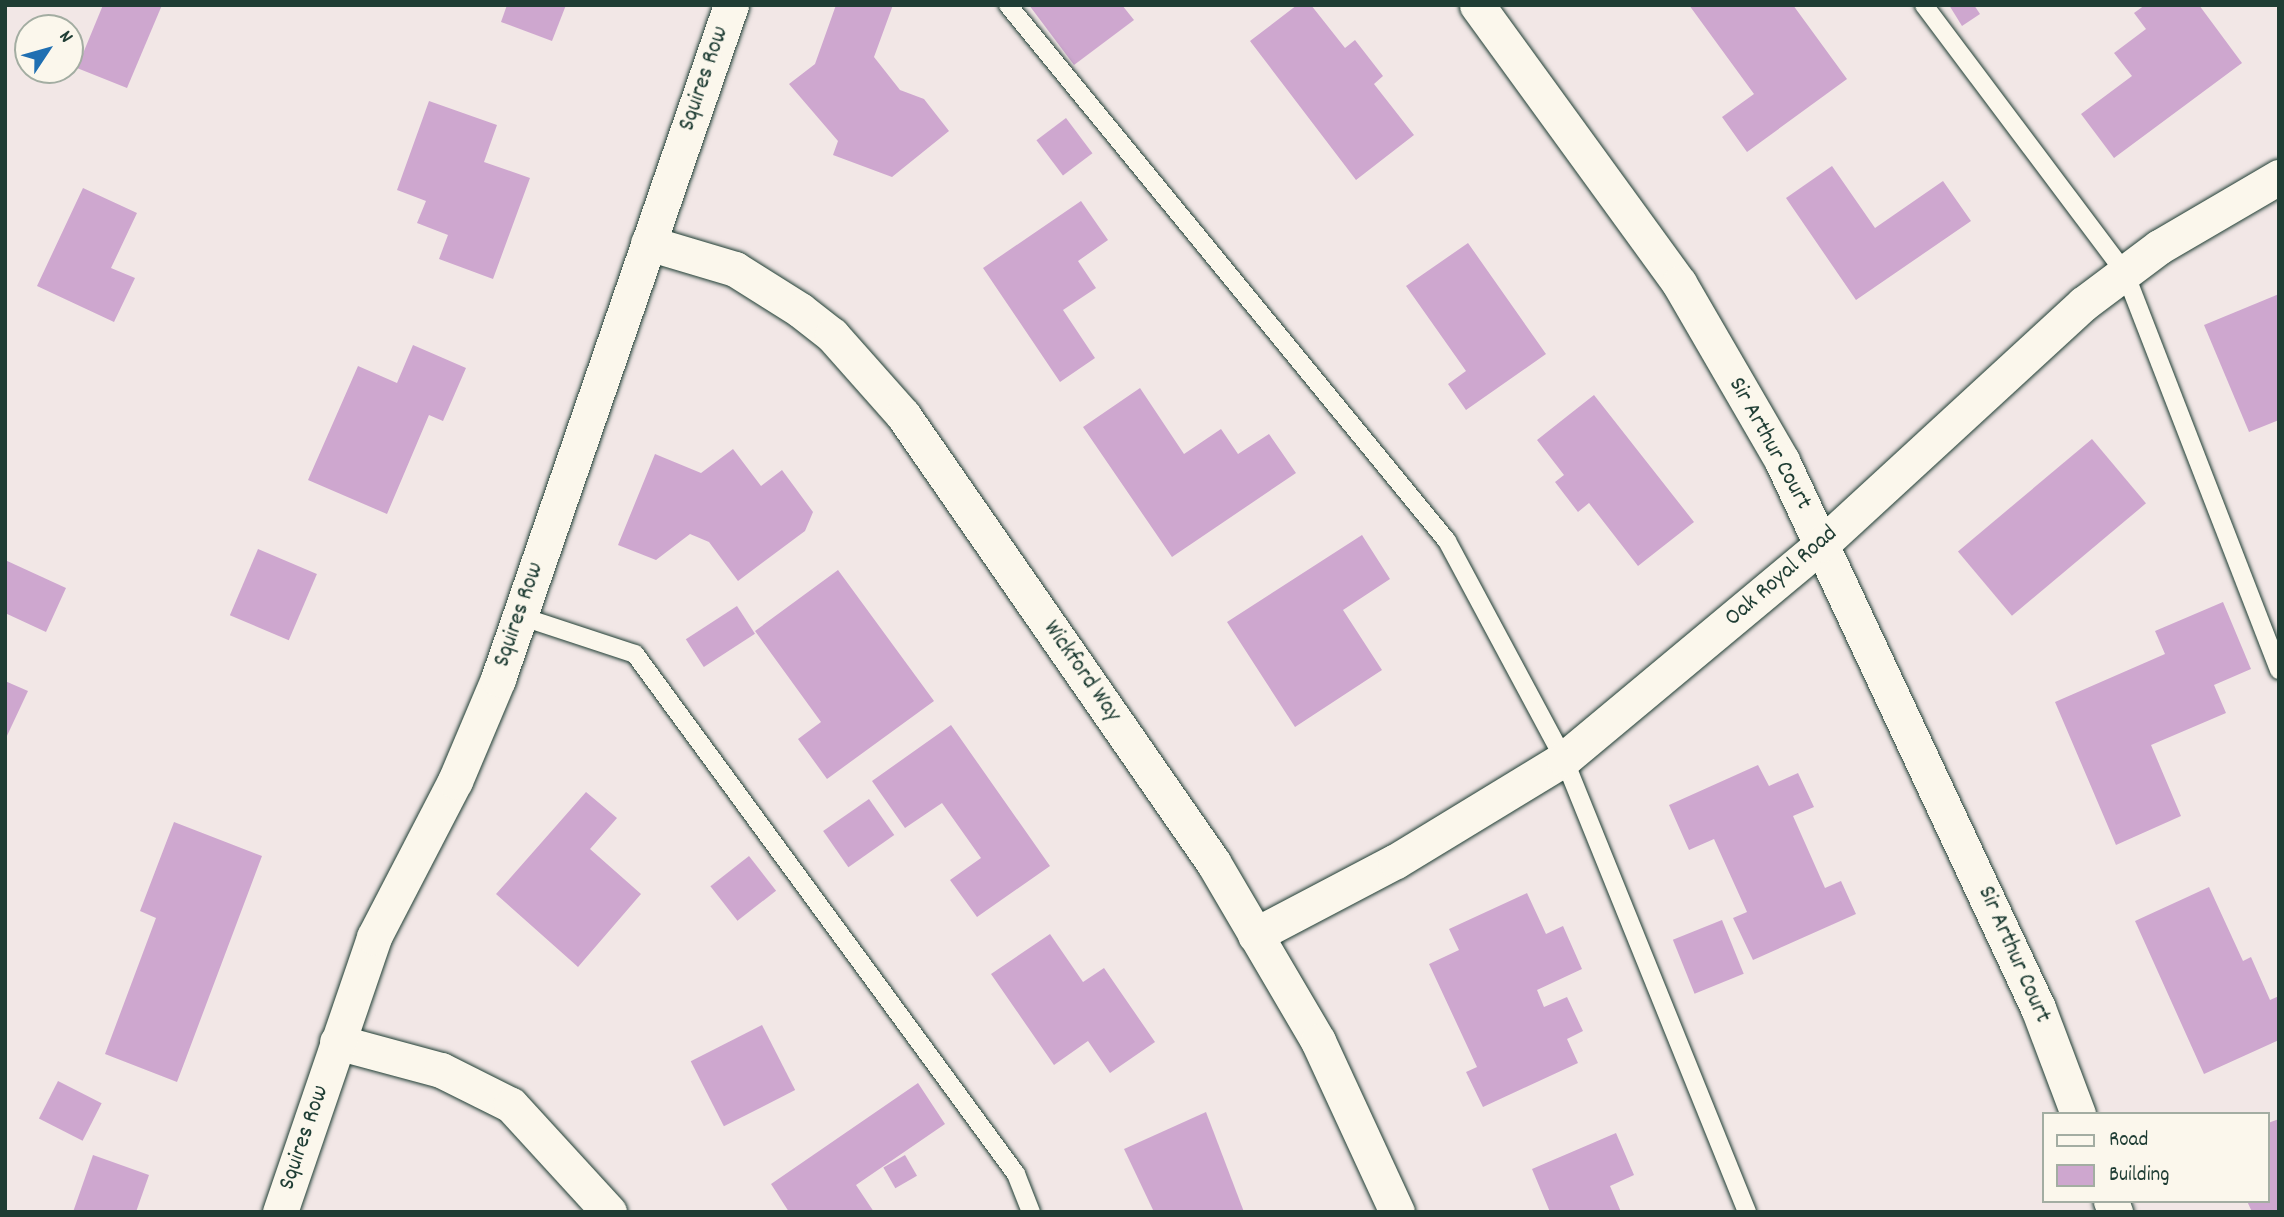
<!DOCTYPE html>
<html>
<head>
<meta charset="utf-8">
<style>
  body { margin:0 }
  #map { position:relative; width:2284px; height:1217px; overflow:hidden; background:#f2e7e6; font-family:Dekko,sans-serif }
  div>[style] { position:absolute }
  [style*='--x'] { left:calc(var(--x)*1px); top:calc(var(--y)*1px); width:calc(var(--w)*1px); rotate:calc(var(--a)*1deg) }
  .building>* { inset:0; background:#cea7cf; transform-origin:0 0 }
  .roads { filter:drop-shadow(0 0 2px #1f3d34) drop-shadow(0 0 2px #1f3d34) }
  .lane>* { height:18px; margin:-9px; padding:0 9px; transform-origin:9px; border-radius:9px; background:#fbf7ec }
  .street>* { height:35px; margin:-17.5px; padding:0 17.5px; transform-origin:17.5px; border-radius:17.5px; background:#fbf7ec }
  span { translate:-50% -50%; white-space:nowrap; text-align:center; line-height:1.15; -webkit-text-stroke:7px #fbf7ec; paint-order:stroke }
  .street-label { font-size:24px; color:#1f3d34 }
  .frame { position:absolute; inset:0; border:7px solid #1f3d34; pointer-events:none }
  .legend { position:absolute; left:2042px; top:1112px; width:228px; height:91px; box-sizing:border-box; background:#fbf7ec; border:2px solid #a3ada2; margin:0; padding:9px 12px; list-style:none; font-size:21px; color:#1f3d34 }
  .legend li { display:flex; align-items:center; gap:14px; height:35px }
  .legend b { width:35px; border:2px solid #a3ada2 }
  .north { position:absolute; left:14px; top:14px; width:70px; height:70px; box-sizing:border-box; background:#fbf7ec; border:2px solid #a3ada2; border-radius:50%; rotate:54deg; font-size:19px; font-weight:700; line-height:28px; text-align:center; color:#1f3d34 }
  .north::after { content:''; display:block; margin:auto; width:24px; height:32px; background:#1f6fb2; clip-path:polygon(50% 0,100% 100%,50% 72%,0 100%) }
</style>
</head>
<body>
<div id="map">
  <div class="building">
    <i style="clip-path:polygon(103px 5px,162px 5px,127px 88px,77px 68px)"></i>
    <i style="clip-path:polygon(507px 5px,566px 5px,552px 41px,501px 22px)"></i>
    <i style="clip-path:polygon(836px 5px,893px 5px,874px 57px,900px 90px,924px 99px,949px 131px,892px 177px,833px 155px,838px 141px,789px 84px,815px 64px)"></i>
    <i style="clip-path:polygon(1029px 5px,1122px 5px,1134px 20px,1074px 65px)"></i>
    <i style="clip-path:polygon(1297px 5px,1311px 5px,1345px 48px,1355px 40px,1383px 76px,1374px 84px,1414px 135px,1356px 180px,1250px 41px)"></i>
    <i style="clip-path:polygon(1689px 5px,1793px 5px,1847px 79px,1747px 152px,1722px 117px,1754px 94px)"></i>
    <i style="clip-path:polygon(1949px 5px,1974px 5px,1980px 14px,1962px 26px)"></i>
    <i style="clip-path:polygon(2145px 5px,2199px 5px,2242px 63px,2114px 158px,2081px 114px,2132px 76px,2114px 53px,2146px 29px,2134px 13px)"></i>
    <i style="clip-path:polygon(429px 101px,497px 125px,484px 162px,530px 178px,493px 279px,439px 259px,448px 235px,417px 223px,426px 201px,397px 190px)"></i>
    <i style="left:1066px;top:118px;width:44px;height:37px;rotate:53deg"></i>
    <i style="clip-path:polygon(1832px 166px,1875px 228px,1943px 181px,1971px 221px,1856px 300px,1786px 198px)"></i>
    <i style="clip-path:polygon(83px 188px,137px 213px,111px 268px,135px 278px,114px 322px,37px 286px)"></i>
    <i style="clip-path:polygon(1081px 201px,1108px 240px,1078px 261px,1096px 288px,1063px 310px,1095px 358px,1060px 382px,983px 268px)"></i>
    <i style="clip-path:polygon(1468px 243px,1546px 354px,1466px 410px,1448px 384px,1466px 371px,1406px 286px)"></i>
    <i style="clip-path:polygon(2279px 294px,2279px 420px,2249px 432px,2204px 325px)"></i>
    <i style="clip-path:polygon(413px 345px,466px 368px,443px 421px,429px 415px,387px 514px,308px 480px,358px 366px,397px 383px)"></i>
    <i style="clip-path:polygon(1140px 388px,1184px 454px,1221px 429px,1238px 454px,1269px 434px,1296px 473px,1172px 557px,1083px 427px)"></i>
    <i style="clip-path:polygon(1594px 395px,1694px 522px,1638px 566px,1589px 503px,1578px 512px,1555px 482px,1564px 475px,1537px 440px)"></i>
    <i style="left:2092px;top:439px;width:84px;height:175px;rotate:50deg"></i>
    <i style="clip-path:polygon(733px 449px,761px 486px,782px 470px,813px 512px,805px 531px,738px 581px,709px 542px,690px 534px,656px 560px,618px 545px,655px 454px,701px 473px)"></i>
    <i style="clip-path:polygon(1362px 535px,1390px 579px,1343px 610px,1382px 670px,1295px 727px,1227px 622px)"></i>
    <i style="left:258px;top:549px;width:64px;height:72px;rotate:23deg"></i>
    <i style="clip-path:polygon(5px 560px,66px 588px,46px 632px,5px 613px)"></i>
    <i style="clip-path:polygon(838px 570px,934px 701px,827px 779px,798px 739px,821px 722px,755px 631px)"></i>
    <i style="clip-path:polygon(2223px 602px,2251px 669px,2214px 685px,2226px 713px,2151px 745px,2181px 816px,2116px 845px,2055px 702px,2165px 654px,2155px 631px)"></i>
    <i style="left:737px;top:606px;width:33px;height:61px;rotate:57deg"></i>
    <i style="clip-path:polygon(5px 681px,28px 691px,5px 740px)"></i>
    <i style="clip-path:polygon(951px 725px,1050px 866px,977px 917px,950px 880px,981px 858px,942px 803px,905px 828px,872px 781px)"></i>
    <i style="clip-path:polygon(1758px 765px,1769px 786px,1798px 773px,1814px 807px,1793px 816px,1825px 888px,1841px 881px,1856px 914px,1753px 960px,1733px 918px,1747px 912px,1714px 839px,1689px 850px,1669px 805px)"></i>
    <i style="clip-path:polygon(586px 792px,617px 818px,590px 849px,641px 894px,578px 967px,496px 894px)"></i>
    <i style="left:869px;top:799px;width:44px;height:56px;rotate:55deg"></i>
    <i style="clip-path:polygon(174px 822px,262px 856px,177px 1082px,105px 1054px,156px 918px,140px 911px)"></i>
    <i style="left:749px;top:856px;width:44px;height:49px;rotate:52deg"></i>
    <i style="clip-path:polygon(2209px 887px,2243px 961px,2251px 957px,2270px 1000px,2279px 996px,2279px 1040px,2204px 1074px,2135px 921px)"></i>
    <i style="clip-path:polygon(1527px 893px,1546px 934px,1563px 926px,1582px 969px,1537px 990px,1544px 1007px,1567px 997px,1583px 1031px,1567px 1039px,1578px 1063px,1483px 1107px,1466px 1072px,1477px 1067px,1429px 964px,1459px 950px,1449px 929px)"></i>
    <i style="left:1722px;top:920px;width:58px;height:53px;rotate:68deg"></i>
    <i style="clip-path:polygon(1050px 934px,1083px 982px,1104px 968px,1155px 1042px,1110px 1073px,1088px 1041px,1054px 1065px,991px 974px)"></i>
    <i style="left:762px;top:1025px;width:73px;height:80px;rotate:63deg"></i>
    <i style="left:58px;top:1081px;width:49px;height:42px;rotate:27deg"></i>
    <i style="clip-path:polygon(918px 1083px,945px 1124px,856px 1185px,874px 1212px,789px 1212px,771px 1184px)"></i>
    <i style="clip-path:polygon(1206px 1112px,1244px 1212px,1154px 1212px,1124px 1149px)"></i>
    <i style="clip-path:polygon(2279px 1119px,2279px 1212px,2252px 1212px,2247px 1201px,2268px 1201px,2268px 1123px)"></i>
    <i style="clip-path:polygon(1616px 1133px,1634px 1175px,1610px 1186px,1621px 1212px,1550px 1212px,1532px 1169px)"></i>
    <i style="clip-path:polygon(93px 1155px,149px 1175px,136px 1212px,73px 1212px)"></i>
    <i style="left:905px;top:1155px;width:24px;height:25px;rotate:60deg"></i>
  </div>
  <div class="roads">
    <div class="lane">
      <i style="--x:1008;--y:5;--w:693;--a:50.68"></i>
      <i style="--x:1447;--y:541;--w:247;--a:61.8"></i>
      <i style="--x:1564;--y:759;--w:489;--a:68"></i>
      <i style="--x:1924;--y:5;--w:335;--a:53.1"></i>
      <i style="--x:2125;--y:273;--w:426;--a:68.8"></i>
      <i style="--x:520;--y:616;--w:121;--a:18.3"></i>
      <i style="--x:635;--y:654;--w:645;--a:53.77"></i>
      <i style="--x:1016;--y:1174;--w:41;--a:68.5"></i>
    </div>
    <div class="street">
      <i style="--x:1477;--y:5;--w:344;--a:54"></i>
      <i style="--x:1679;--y:283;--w:206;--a:59.9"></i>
      <i style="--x:1782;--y:461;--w:604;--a:64.92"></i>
      <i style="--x:2038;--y:1008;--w:113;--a:69.3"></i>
      <i style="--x:648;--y:243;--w:91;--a:16.6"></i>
      <i style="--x:735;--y:269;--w:77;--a:32.2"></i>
      <i style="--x:800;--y:310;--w:41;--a:38"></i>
      <i style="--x:832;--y:335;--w:107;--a:48.4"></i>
      <i style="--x:903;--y:415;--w:544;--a:55.26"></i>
      <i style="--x:1213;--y:862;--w:208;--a:59.6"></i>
      <i style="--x:1318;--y:1041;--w:188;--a:65.2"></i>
      <i style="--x:1255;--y:935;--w:159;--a:-27.7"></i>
      <i style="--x:1396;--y:861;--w:197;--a:-31.3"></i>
      <i style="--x:1564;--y:759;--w:336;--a:-39.8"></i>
      <i style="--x:1822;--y:544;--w:355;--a:-42.6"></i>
      <i style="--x:2083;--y:304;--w:95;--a:-36.9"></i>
      <i style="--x:2159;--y:247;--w:139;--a:-30.3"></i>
      <i style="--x:337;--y:1042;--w:108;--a:15.1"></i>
      <i style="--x:441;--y:1070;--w:78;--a:26.6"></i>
      <i style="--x:511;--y:1105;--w:145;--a:47.5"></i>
      <i style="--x:2111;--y:1201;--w:12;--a:70"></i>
      <i style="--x:280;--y:1212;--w:291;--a:-71.1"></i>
      <i style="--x:374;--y:937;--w:176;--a:-62.6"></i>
      <i style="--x:455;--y:781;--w:111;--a:-67.1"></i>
      <i style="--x:498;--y:679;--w:713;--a:-70.93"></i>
    </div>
  </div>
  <div class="street-label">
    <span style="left:705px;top:79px;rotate:-71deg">Squires Row</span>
    <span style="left:1769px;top:444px;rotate:61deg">Sir Arthur Court</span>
    <span style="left:1782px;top:577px;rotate:-41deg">Oak Royal Road</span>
    <span style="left:520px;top:615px;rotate:-71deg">Squires Row</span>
    <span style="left:1081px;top:672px;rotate:55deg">Wickford Way</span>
    <span style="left:2013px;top:955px;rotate:66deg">Sir Arthur Court</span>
    <span style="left:305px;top:1138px;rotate:-71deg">Squires Row</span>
  </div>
  <div class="frame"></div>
  <ul class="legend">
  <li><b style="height:9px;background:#fbf7ec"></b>Road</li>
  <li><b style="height:19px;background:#cea7cf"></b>Building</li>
  </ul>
  <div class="north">N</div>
</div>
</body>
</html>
